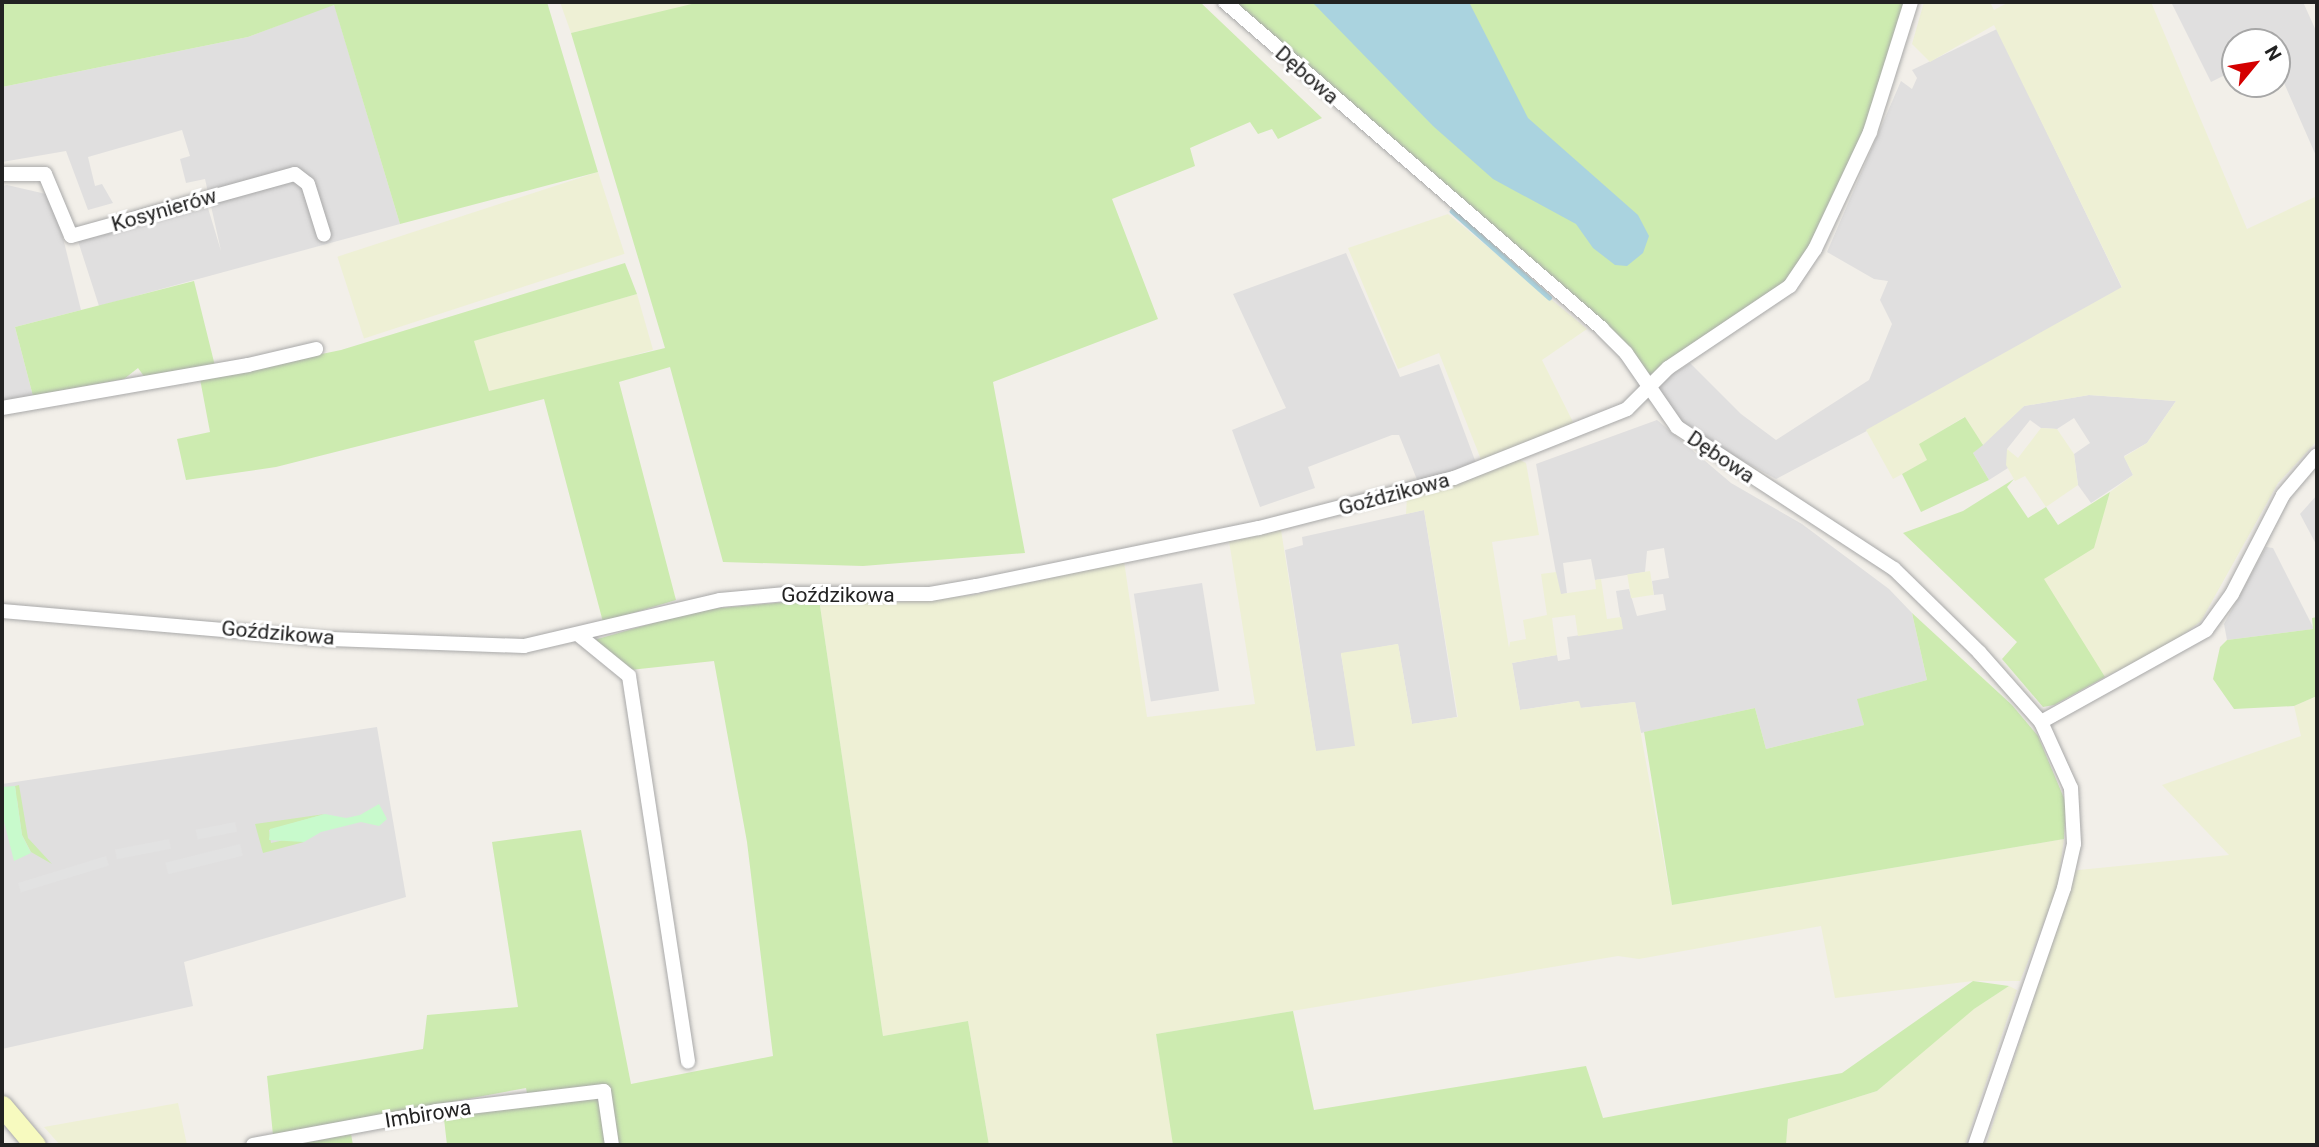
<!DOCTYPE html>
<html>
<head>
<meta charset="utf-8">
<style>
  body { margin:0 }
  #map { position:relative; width:2319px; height:1147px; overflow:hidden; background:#f2efe9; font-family:Roboto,sans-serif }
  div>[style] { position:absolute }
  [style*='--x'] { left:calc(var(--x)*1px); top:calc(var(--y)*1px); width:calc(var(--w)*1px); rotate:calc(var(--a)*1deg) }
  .residential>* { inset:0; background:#e0dfdf; transform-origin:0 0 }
  .farmland>* { inset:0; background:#eef0d5; transform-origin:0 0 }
  .grass>* { inset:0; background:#cdebb0 }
  .park>* { inset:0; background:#c8facc }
  .parking>* { inset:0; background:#e2e2e2; transform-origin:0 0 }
  .water>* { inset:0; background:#aad3df }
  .stream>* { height:4.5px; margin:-2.25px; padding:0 2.25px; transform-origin:2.25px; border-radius:2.25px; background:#aad3df }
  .roads { filter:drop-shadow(0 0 2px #a9a9a9) drop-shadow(0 0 2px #a9a9a9) }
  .street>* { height:14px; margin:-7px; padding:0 7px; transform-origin:7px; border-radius:7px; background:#fff }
  .secondary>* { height:21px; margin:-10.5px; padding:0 10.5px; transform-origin:10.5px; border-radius:10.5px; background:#f7fabf }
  span { translate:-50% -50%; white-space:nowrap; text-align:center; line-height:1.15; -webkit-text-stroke:6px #fff; paint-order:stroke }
  .street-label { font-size:21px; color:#222 }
  .frame { position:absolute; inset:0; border:4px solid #222; pointer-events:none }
  .north { position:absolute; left:2221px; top:28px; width:70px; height:70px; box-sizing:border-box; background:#fff; border:2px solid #a7a7a7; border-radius:50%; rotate:60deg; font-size:19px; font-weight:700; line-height:28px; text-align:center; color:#222 }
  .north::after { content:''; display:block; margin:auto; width:24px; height:32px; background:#d40000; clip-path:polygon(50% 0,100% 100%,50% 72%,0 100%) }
</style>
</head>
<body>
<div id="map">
  <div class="residential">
    <i style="clip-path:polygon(2171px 2px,2303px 2px,2317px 33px,2317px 158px,2277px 67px,2277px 42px,2235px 42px,2235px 70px,2211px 82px)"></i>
    <i style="clip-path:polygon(334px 4px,400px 224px,99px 306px,78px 241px,208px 208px,221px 251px,205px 179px,186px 183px,180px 159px,190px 156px,182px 130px,88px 157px,95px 186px,102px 184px,113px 203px,88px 210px,66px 151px,2px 162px,2px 87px,248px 37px)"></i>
    <i style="clip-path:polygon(1997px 29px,2122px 288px,1963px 380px,1776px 479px,1693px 433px,1655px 397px,1658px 383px,1690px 363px,1741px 414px,1776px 440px,1869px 380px,1892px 324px,1880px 300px,1888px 281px,1874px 279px,1827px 252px,1901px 81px,1912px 89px,1917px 78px,1912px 70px)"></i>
    <i style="clip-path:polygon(7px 185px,46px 194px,57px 214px,81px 310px,15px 327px,33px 396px,2px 402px,2px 186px)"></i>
    <i style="clip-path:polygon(1346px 253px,1400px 377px,1439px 364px,1476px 463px,1418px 482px,1399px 435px,1392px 435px,1308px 467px,1315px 488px,1260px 507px,1232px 430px,1286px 408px,1233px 294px)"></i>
    <i style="clip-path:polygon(2089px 395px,2176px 401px,2147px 443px,2124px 456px,2133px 475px,2091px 503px,2078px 485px,2074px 454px,2090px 443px,2074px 418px,2057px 429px,2041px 428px,2030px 420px,2007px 449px,2008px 468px,1989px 480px,1973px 453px,2024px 406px)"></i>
    <i style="clip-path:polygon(1657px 420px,1731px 483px,1802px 524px,1889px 589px,1912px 613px,1927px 680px,1858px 699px,1864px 725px,1766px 749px,1755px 708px,1641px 733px,1635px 702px,1580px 708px,1578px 701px,1520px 710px,1512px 663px,1557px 655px,1558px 661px,1570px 659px,1567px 637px,1622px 629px,1616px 591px,1629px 589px,1637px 616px,1666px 610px,1663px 594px,1654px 595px,1652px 581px,1669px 578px,1664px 548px,1647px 551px,1645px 572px,1614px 577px,1595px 580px,1591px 559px,1563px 563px,1567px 593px,1560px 595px,1536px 464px)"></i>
    <i style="clip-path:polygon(2317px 495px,2317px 546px,2300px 514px)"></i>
    <i style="clip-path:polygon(1424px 510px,1457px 717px,1412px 724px,1398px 644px,1341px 654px,1356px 746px,1316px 752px,1285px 550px,1303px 545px,1302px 537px)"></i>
    <i style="clip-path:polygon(2266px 547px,2273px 548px,2314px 629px,2227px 640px,2224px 624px)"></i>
    <i style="left:1202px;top:583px;width:109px;height:69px;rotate:81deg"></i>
    <i style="clip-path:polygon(377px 727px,406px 897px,184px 962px,193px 1006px,2px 1049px,2px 784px)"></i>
  </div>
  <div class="farmland">
    <i style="clip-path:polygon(560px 2px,705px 2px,571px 33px)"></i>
    <i style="clip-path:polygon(1924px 2px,1990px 2px,1994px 10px,2009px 2px,2151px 2px,2247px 229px,2317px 196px,2317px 441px,2278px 483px,2201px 621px,2172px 643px,2105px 677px,2039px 579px,2107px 503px,2110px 492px,2133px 475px,2124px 457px,2147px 443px,2176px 401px,2089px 395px,2024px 406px,1983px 445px,1964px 417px,1920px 444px,1928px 460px,1893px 479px,1866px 430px,2122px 287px,1994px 25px,1930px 62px,1912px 44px)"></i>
    <i style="left:598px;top:172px;width:86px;height:274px;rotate:72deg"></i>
    <i style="clip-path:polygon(1448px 214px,1587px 329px,1542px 360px,1574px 424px,1482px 462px,1439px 353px,1398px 369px,1348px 248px)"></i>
    <i style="left:637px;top:294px;width:58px;height:170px;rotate:74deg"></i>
    <i style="clip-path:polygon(2041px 428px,2057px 429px,2074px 454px,2078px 485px,2046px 507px,2025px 476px,2015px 481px,2006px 465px,2007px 449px,2018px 458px)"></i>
    <i style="clip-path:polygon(1518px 459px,1526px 463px,1539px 535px,1492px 542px,1509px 648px,1510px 642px,1526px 639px,1523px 620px,1547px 615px,1541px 574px,1556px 572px,1561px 594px,1596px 589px,1595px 580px,1601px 579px,1607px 619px,1621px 617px,1623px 629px,1578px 636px,1575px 615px,1552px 618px,1557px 655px,1512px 663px,1520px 710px,1579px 701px,1581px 708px,1635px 702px,1672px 905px,2064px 839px,2057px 890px,2020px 981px,1973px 981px,1835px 998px,1821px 926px,1639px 959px,1618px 956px,1156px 1034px,1174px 1145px,989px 1145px,968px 1021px,883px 1036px,819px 599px,888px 603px,973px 595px,1124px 561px,1147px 717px,1255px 704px,1229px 541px,1281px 530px,1316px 751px,1355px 746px,1341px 653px,1398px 644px,1412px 724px,1458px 717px,1424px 510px,1406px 514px,1407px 497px)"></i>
    <i style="left:1650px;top:571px;width:24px;height:23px;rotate:81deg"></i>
    <i style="clip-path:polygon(2317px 696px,2317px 1145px,1986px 1145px,2044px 967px,2069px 871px,2229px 855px,2162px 785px,2301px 736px,2294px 706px)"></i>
    <i style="clip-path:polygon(2009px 986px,2017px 990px,1965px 1145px,1786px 1145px,1788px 1119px,1877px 1091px,1966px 1014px)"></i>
    <i style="clip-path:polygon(178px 1103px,187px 1145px,60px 1145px,44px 1127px)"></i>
  </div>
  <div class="grass">
    <i style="clip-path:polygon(2px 2px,547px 2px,598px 172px,400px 224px,334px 5px,248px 37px,2px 87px)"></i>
    <i style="clip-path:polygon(700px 2px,1200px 2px,1322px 118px,1278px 139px,1272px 129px,1258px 134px,1250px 122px,1190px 148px,1195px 166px,1112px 199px,1158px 319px,993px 382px,1025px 553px,863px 566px,723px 562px,670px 367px,619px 382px,676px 600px,603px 622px,544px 399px,276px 467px,186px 480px,177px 439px,210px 432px,200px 379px,341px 350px,625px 263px,637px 294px,474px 341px,489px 391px,665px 348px,571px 33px)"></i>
    <i style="clip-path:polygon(1230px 2px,1911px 2px,1870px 132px,1799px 274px,1709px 344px,1645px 378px,1628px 358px)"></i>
    <i style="clip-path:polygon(194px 281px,215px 366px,146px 379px,138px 368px,124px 379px,33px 396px,15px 327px)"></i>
    <i style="clip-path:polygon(1965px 417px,1983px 445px,1973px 453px,1989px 480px,1921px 512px,1902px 474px,1927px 460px,1919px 444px)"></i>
    <i style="clip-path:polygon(2014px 479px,2007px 487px,2028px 518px,2046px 507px,2058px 525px,2110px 492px,2094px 548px,2044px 579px,2105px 677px,2054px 705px,2043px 707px,2002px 659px,2017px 642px,1903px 533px,1963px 511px)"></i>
    <i style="clip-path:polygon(819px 599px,883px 1036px,968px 1021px,989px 1145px,447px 1145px,444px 1119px,529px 1103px,526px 1088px,273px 1135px,267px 1076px,423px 1049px,427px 1015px,518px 1007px,492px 842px,581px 830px,631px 1084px,773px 1056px,747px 842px,714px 661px,630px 670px,594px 640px,699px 610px)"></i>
    <i style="clip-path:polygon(1912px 613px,2012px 705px,2038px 736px,2066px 803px,2064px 839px,1672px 905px,1644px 732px,1755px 708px,1766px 749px,1864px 725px,1857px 699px,1927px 680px)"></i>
    <i style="clip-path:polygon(2317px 617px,2317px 696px,2294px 706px,2234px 709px,2213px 679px,2220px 647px,2227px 640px,2313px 629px,2312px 618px)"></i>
    <i style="clip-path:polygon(19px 785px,28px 838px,52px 864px,31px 852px,22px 835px,17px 799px,2px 796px,16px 793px,15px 786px)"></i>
    <i style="clip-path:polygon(325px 814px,269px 830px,271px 843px,293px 838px,304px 842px,263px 853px,255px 824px)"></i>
    <i style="clip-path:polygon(1973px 981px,2009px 986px,1974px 1009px,1877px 1091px,1788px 1119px,1786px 1145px,1173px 1145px,1156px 1034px,1293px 1011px,1314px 1110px,1586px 1066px,1603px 1118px,1842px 1073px)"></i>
    <i style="clip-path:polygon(351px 1134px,353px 1145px,294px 1145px)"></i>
  </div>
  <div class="park">
    <i style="clip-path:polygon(15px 786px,22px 835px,31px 853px,14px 861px,2px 814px,2px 787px)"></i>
    <i style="clip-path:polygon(379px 804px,387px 819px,379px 826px,361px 822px,321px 832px,304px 842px,269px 840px,270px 829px,325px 814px,346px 818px,360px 815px)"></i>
  </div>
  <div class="parking">
    <i style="left:235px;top:822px;width:10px;height:40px;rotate:79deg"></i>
    <i style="left:169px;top:839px;width:10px;height:55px;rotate:79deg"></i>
    <i style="left:240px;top:844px;width:12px;height:77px;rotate:76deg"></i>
    <i style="left:106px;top:856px;width:10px;height:92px;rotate:73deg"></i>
  </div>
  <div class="water">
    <i style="clip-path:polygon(1312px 2px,1469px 2px,1528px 118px,1638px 215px,1649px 236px,1643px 253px,1627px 266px,1615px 265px,1593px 248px,1576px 224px,1493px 179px,1433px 126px)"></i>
  </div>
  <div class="stream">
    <i style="--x:1452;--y:211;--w:130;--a:41.6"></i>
  </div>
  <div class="roads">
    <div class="street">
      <i style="--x:1225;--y:2;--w:499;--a:40.9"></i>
      <i style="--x:1602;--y:329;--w:34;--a:45"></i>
      <i style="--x:1626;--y:353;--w:90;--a:55.4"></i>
      <i style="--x:1677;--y:427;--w:259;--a:33.2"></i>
      <i style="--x:1894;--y:569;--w:119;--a:44.3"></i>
      <i style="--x:1979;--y:652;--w:94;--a:48.5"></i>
      <i style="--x:2041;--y:722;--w:72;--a:65.6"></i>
      <i style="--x:2071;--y:788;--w:56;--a:86.9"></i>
      <i style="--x:2074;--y:844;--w:45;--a:102.8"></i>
      <i style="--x:2064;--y:888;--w:272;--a:109.1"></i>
      <i style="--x:2;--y:174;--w:43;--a:0"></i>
      <i style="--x:45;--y:174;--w:67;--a:67.2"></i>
      <i style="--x:71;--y:236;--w:232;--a:-15.5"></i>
      <i style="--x:295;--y:174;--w:16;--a:38"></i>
      <i style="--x:308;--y:184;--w:53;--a:72.6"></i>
      <i style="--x:2;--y:408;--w:250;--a:-9.9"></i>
      <i style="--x:248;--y:365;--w:70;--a:-13.2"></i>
      <i style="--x:2;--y:611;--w:330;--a:4.9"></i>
      <i style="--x:331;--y:639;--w:193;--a:2.1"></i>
      <i style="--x:524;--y:646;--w:201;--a:-13.2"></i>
      <i style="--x:720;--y:600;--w:66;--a:-5.2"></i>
      <i style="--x:786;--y:594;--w:144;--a:0"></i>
      <i style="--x:930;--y:594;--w:47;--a:-9.9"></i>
      <i style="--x:976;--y:586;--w:289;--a:-11.6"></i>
      <i style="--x:1259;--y:528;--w:201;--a:-14.4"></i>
      <i style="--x:1454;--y:478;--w:186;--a:-21.7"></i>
      <i style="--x:1627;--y:409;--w:58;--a:-45"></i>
      <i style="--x:1668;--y:368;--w:147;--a:-33.9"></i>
      <i style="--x:1790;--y:286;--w:45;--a:-56"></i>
      <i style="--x:1815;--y:249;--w:129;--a:-64.8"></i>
      <i style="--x:1870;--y:132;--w:136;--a:-72.5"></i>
      <i style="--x:580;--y:636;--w:63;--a:39.2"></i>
      <i style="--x:629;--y:676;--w:390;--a:81.3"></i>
      <i style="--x:2041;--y:722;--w:189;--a:-29.1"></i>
      <i style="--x:2206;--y:630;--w:44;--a:-54.2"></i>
      <i style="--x:2232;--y:594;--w:111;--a:-62.7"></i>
      <i style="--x:2283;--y:495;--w:52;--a:-49.6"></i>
      <i style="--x:253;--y:1145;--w:186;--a:-10.5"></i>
      <i style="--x:436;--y:1111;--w:169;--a:-6.8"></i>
      <i style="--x:604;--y:1091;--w:55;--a:81.6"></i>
    </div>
    <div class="secondary">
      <i style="--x:2;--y:1106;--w:51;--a:49.8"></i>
    </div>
  </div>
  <div class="street-label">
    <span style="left:1307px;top:75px;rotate:41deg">Dębowa</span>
    <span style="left:164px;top:210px;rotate:-16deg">Kosynierów</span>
    <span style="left:1721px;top:457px;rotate:34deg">Dębowa</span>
    <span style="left:1394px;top:494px;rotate:-15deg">Goździkowa</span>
    <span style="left:838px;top:595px">Goździkowa</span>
    <span style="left:278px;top:633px;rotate:5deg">Goździkowa</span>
    <span style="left:428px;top:1114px;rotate:-9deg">Imbirowa</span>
  </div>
  <div class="frame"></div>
  <div class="north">N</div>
</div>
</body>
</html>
